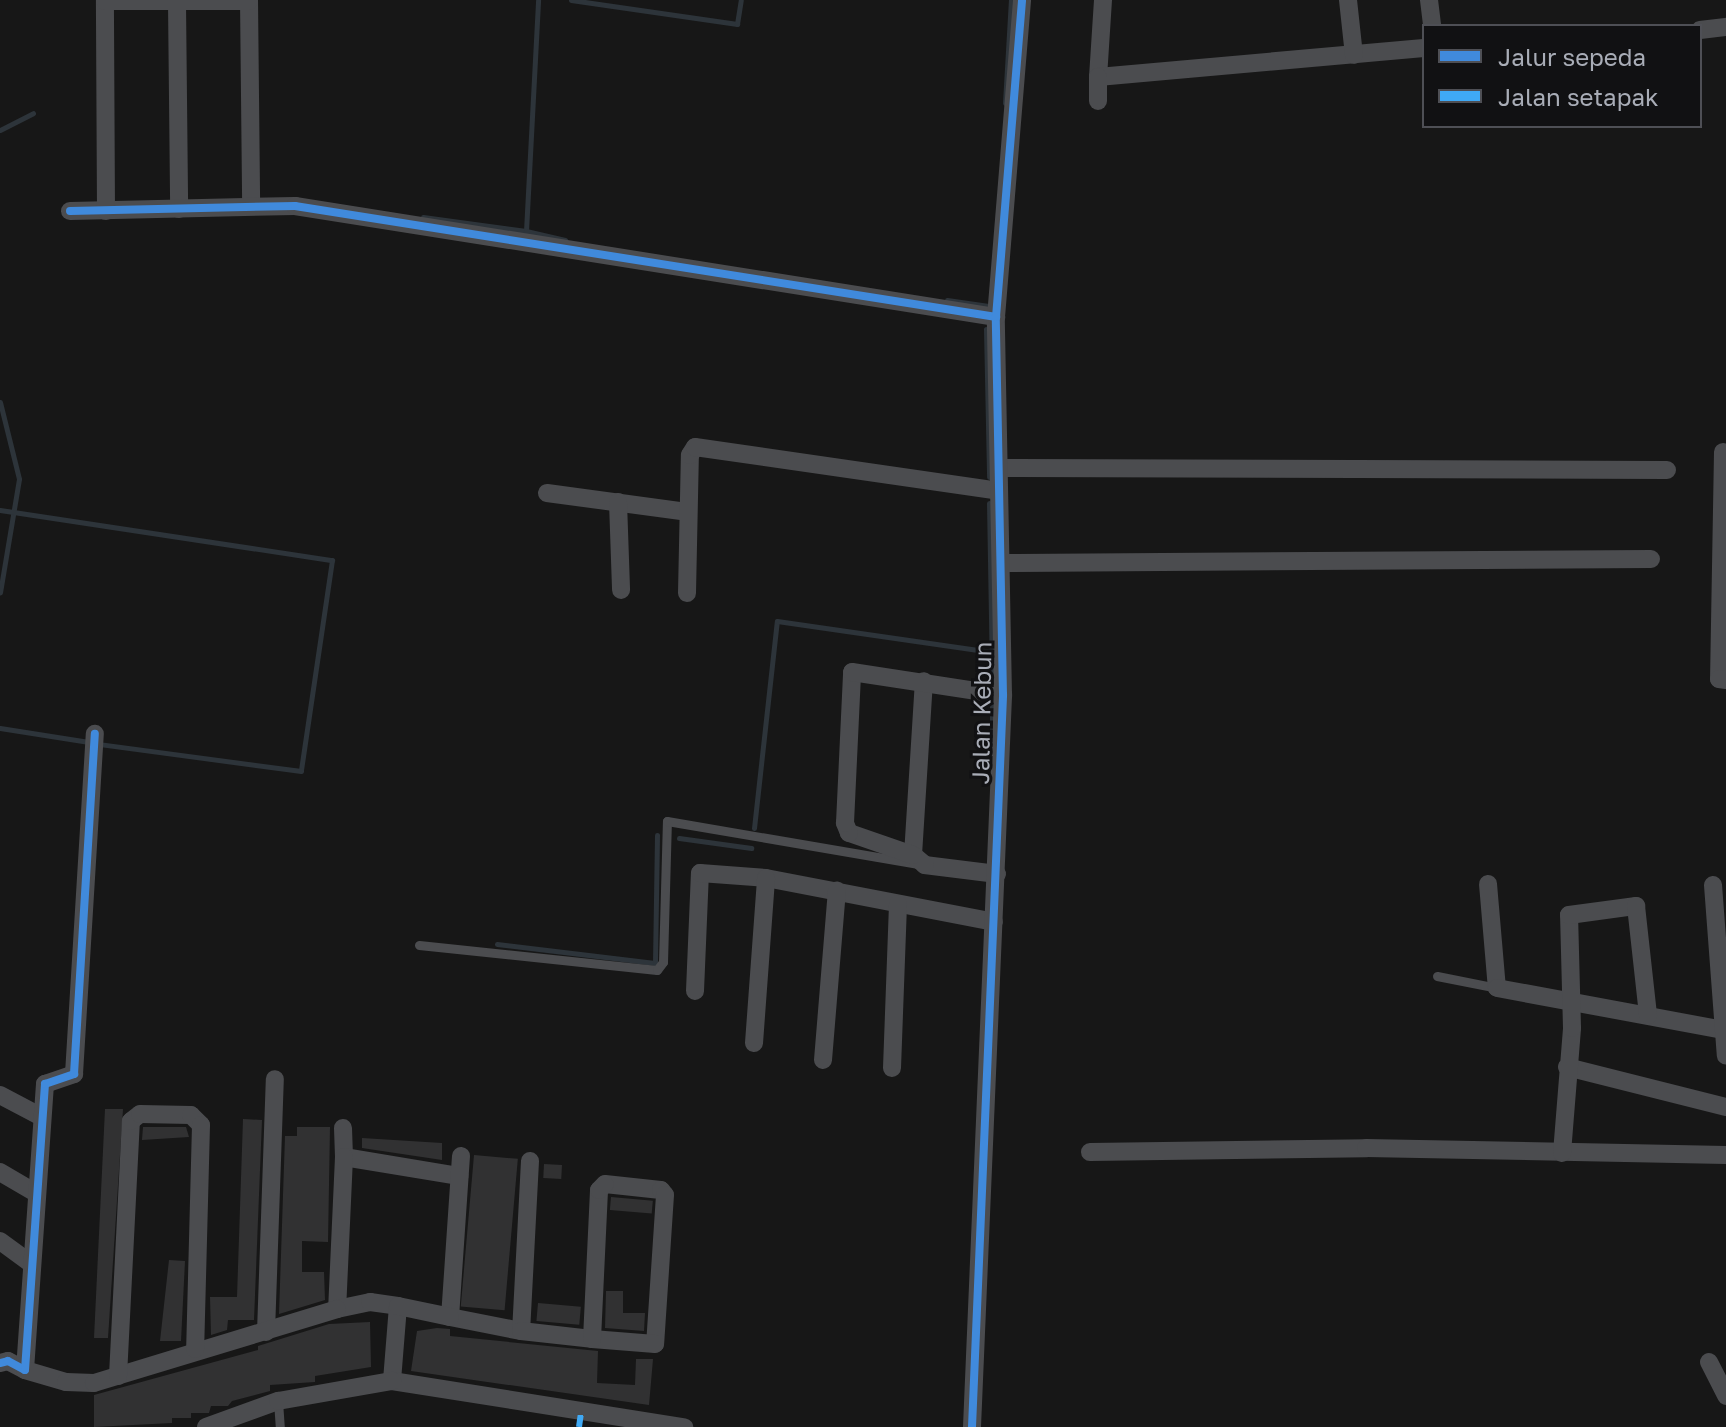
<!DOCTYPE html>
<html>
<head>
<meta charset="utf-8">
<style>
  body { margin:0 }
  #map { position:relative; width:1726px; height:1427px; overflow:hidden; background:#171717; font-family:"Golos Text",sans-serif }
  div>[style] { position:absolute }
  [style*='--x'] { left:calc(var(--x)*1px); top:calc(var(--y)*1px); width:calc(var(--w)*1px); rotate:calc(var(--a)*1deg) }
  .stream>* { height:5px; margin:-2.5px; padding:0 2.5px; transform-origin:2.5px; border-radius:2.5px; background:#2d343a }
  .building>* { inset:0; background:#313132; transform-origin:0 0 }
  .service>* { height:9px; margin:-4.5px; padding:0 4.5px; transform-origin:4.5px; border-radius:4.5px; background:#4b4c4f }
  .minor>* { height:18px; margin:-9px; padding:0 9px; transform-origin:9px; border-radius:9px; background:#4b4c4f }
  .quiet>* { height:6px; margin-top:-3px; transform-origin:0; background:repeating-linear-gradient(90deg,#3fa9f5 0 12px,transparent 0 18px) }
  .cycleway>* { height:8px; margin:-4px; padding:0 4px; transform-origin:4px; border-radius:4px; background:#408adc }
  span { translate:-50% -50%; white-space:nowrap; text-align:center; line-height:1.15; -webkit-text-stroke:6px #111113; paint-order:stroke }
  .street-label { font-size:24px; color:#a9adb7 }
  .legend { position:absolute; left:1422px; top:24px; width:280px; height:104px; box-sizing:border-box; background:#111113; border:2px solid #4e4f55; margin:0; padding:10px 14px; list-style:none; font-size:24px; color:#a9adb7 }
  .legend li { display:flex; align-items:center; gap:16px; height:40px }
  .legend b { width:40px; border:2px solid #4e4f55 }
</style>
</head>
<body>
<div id="map">
  <div class="stream">
    <i style="--x:571;--y:0;--w:168;--a:8.2"></i>
    <i style="--x:737;--y:24;--w:24;--a:-81"></i>
    <i style="--x:1005;--y:103;--w:103;--a:-86.7"></i>
    <i style="--x:0;--y:130;--w:37;--a:-27"></i>
    <i style="--x:423;--y:217;--w:104;--a:7.7"></i>
    <i style="--x:526;--y:231;--w:231;--a:-87"></i>
    <i style="--x:526;--y:231;--w:40;--a:13"></i>
    <i style="--x:947;--y:300;--w:42;--a:8.1"></i>
    <i style="--x:986;--y:329;--w:148;--a:88.8"></i>
    <i style="--x:0;--y:402;--w:79;--a:76.1"></i>
    <i style="--x:19;--y:479;--w:115;--a:99.5"></i>
    <i style="--x:989;--y:503;--w:177;--a:89"></i>
    <i style="--x:0;--y:510;--w:336;--a:8.6"></i>
    <i style="--x:332;--y:560;--w:213;--a:98.4"></i>
    <i style="--x:301;--y:771;--w:205;--a:-172.4"></i>
    <i style="--x:992;--y:706;--w:31;--a:90"></i>
    <i style="--x:0;--y:728;--w:90;--a:8.9"></i>
    <i style="--x:754;--y:828;--w:208;--a:-83.7"></i>
    <i style="--x:777;--y:621;--w:217;--a:8.2"></i>
    <i style="--x:679;--y:838;--w:73;--a:7.9"></i>
    <i style="--x:497;--y:944;--w:159;--a:6.9"></i>
    <i style="--x:655;--y:963;--w:128;--a:-89.1"></i>
  </div>
  <div class="building">
    <i style="clip-path:polygon(105px 1109px,123px 1109px,108px 1338px,94px 1338px)"></i>
    <i style="clip-path:polygon(243px 1119px,262px 1120px,254px 1320px,228px 1320px,227px 1330px,211px 1335px,210px 1297px,237px 1297px)"></i>
    <i style="clip-path:polygon(143px 1127px,186px 1127px,189px 1137px,142px 1140px)"></i>
    <i style="clip-path:polygon(297px 1127px,330px 1127px,328px 1242px,302px 1241px,302px 1272px,324px 1272px,325px 1300px,279px 1314px,285px 1136px,297px 1136px)"></i>
    <i style="clip-path:polygon(362px 1138px,442px 1143px,442px 1160px,362px 1148px)"></i>
    <i style="left:474px;top:1155px;width:44px;height:152px;rotate:5deg"></i>
    <i style="left:544px;top:1164px;width:18px;height:14px;rotate:3deg"></i>
    <i style="left:611px;top:1197px;width:42px;height:13px;rotate:5deg"></i>
    <i style="clip-path:polygon(169px 1260px,185px 1261px,181px 1341px,160px 1341px)"></i>
    <i style="clip-path:polygon(606px 1291px,623px 1291px,623px 1313px,645px 1313px,644px 1331px,605px 1328px)"></i>
    <i style="left:538px;top:1303px;width:43px;height:18px;rotate:5deg"></i>
    <i style="clip-path:polygon(370px 1322px,371px 1367px,315px 1376px,315px 1382px,270px 1385px,270px 1391px,232px 1401px,228px 1406px,211px 1406px,209px 1413px,191px 1413px,191px 1418px,172px 1418px,172px 1423px,94px 1427px,94px 1395px,258px 1350px,258px 1346px,329px 1324px)"></i>
    <i style="clip-path:polygon(437px 1328px,450px 1329px,450px 1336px,598px 1351px,597px 1383px,635px 1385px,636px 1359px,653px 1359px,649px 1405px,411px 1371px,417px 1331px)"></i>
  </div>
  <div class="service">
    <i style="--x:419;--y:945;--w:239;--a:6"></i>
    <i style="--x:657;--y:970;--w:10;--a:-53"></i>
    <i style="--x:663;--y:962;--w:141;--a:-88.4"></i>
    <i style="--x:667;--y:821;--w:261;--a:9.7"></i>
    <i style="--x:1437;--y:976;--w:61;--a:11.3"></i>
    <i style="--x:278;--y:1401;--w:26;--a:86"></i>
  </div>
  <div class="minor">
    <i style="--x:249;--y:0;--w:206;--a:89.4"></i>
    <i style="--x:1103;--y:0;--w:77;--a:93.7"></i>
    <i style="--x:1098;--y:77;--w:327;--a:-5.1"></i>
    <i style="--x:1348;--y:0;--w:55;--a:83.8"></i>
    <i style="--x:1429;--y:0;--w:26;--a:83"></i>
    <i style="--x:177;--y:3;--w:206;--a:89.4"></i>
    <i style="--x:1700;--y:30;--w:26;--a:-7"></i>
    <i style="--x:1098;--y:101;--w:24;--a:-90"></i>
    <i style="--x:70;--y:211;--w:225;--a:-1.3"></i>
    <i style="--x:295;--y:206;--w:710;--a:9"></i>
    <i style="--x:106;--y:211;--w:210;--a:-90.3"></i>
    <i style="--x:105;--y:1;--w:144;--a:0"></i>
    <i style="--x:1723;--y:452;--w:227;--a:91"></i>
    <i style="--x:1719;--y:679;--w:7;--a:8"></i>
    <i style="--x:1000;--y:468;--w:667;--a:0.17"></i>
    <i style="--x:547;--y:493;--w:141;--a:7.7"></i>
    <i style="--x:618;--y:502;--w:88;--a:88"></i>
    <i style="--x:1002;--y:563;--w:649;--a:-0.35"></i>
    <i style="--x:687;--y:593;--w:138;--a:-88.8"></i>
    <i style="--x:690;--y:455;--w:9;--a:-58"></i>
    <i style="--x:695;--y:447;--w:307;--a:8.2"></i>
    <i style="--x:913;--y:855;--w:174;--a:-86.4"></i>
    <i style="--x:997;--y:874;--w:73;--a:-172.9"></i>
    <i style="--x:925;--y:865;--w:16;--a:-140"></i>
    <i style="--x:913;--y:855;--w:68;--a:-161"></i>
    <i style="--x:849;--y:833;--w:11;--a:-112"></i>
    <i style="--x:845;--y:823;--w:151;--a:-87.3"></i>
    <i style="--x:852;--y:672;--w:153;--a:8.7"></i>
    <i style="--x:1488;--y:884;--w:104;--a:85.1"></i>
    <i style="--x:1497;--y:988;--w:231;--a:10.5"></i>
    <i style="--x:1713;--y:885;--w:171;--a:85.7"></i>
    <i style="--x:695;--y:991;--w:118;--a:-87.6"></i>
    <i style="--x:700;--y:873;--w:66;--a:4.3"></i>
    <i style="--x:766;--y:878;--w:232;--a:10.9"></i>
    <i style="--x:754;--y:1043;--w:165;--a:-85.8"></i>
    <i style="--x:823;--y:1060;--w:170;--a:-85.3"></i>
    <i style="--x:1567;--y:1067;--w:164;--a:14.1"></i>
    <i style="--x:892;--y:1068;--w:164;--a:-87.9"></i>
    <i style="--x:0;--y:1095;--w:45;--a:27.7"></i>
    <i style="--x:343;--y:1128;--w:29;--a:88"></i>
    <i style="--x:344;--y:1157;--w:117;--a:9.4"></i>
    <i style="--x:1090;--y:1152;--w:276;--a:-0.8"></i>
    <i style="--x:1366;--y:1148;--w:360;--a:1.1"></i>
    <i style="--x:1562;--y:1153;--w:125;--a:-85.4"></i>
    <i style="--x:1572;--y:1028;--w:113;--a:-91.5"></i>
    <i style="--x:1569;--y:915;--w:68;--a:-7.7"></i>
    <i style="--x:1636;--y:906;--w:110;--a:83.7"></i>
    <i style="--x:461;--y:1156;--w:161;--a:93.9"></i>
    <i style="--x:450;--y:1317;--w:72;--a:11.2"></i>
    <i style="--x:344;--y:1157;--w:152;--a:92.6"></i>
    <i style="--x:337;--y:1309;--w:34;--a:-12"></i>
    <i style="--x:370;--y:1302;--w:28;--a:8"></i>
    <i style="--x:398;--y:1306;--w:75;--a:94.6"></i>
    <i style="--x:392;--y:1381;--w:296;--a:9"></i>
    <i style="--x:530;--y:1161;--w:170;--a:93"></i>
    <i style="--x:521;--y:1331;--w:71;--a:6.4"></i>
    <i style="--x:0;--y:1172;--w:42;--a:30.3"></i>
    <i style="--x:605;--y:1184;--w:56;--a:6.1"></i>
    <i style="--x:661;--y:1190;--w:6;--a:51"></i>
    <i style="--x:665;--y:1195;--w:149;--a:93.8"></i>
    <i style="--x:655;--y:1344;--w:63;--a:-175.5"></i>
    <i style="--x:592;--y:1339;--w:149;--a:-87.3"></i>
    <i style="--x:599;--y:1190;--w:8;--a:-45"></i>
    <i style="--x:0;--y:1241;--w:39;--a:36"></i>
    <i style="--x:398;--y:1306;--w:53;--a:11.9"></i>
    <i style="--x:266;--y:1332;--w:253;--a:-88"></i>
    <i style="--x:1709;--y:1362;--w:38;--a:63"></i>
    <i style="--x:0;--y:1363;--w:8;--a:-14"></i>
    <i style="--x:8;--y:1361;--w:19;--a:28"></i>
    <i style="--x:25;--y:1370;--w:287;--a:-86"></i>
    <i style="--x:45;--y:1084;--w:31;--a:-19"></i>
    <i style="--x:74;--y:1074;--w:341;--a:-86.5"></i>
    <i style="--x:25;--y:1370;--w:43;--a:16.3"></i>
    <i style="--x:66;--y:1382;--w:28;--a:2"></i>
    <i style="--x:94;--y:1383;--w:254;--a:-16.9"></i>
    <i style="--x:118;--y:1376;--w:255;--a:-87.1"></i>
    <i style="--x:131;--y:1121;--w:11;--a:-38"></i>
    <i style="--x:140;--y:1114;--w:51;--a:1.1"></i>
    <i style="--x:191;--y:1115;--w:14;--a:45"></i>
    <i style="--x:201;--y:1125;--w:224;--a:91.5"></i>
    <i style="--x:206;--y:1427;--w:77;--a:-19.9"></i>
    <i style="--x:278;--y:1401;--w:116;--a:-10"></i>
    <i style="--x:972;--y:1427;--w:733;--a:-87.57"></i>
    <i style="--x:1003;--y:695;--w:378;--a:-91.1"></i>
    <i style="--x:996;--y:317;--w:318;--a:-85.3"></i>
  </div>
  <div class="quiet">
    <i style="--x:579;--y:1427;--w:14;--a:-82"></i>
  </div>
  <div class="cycleway">
    <i style="--x:70;--y:211;--w:225;--a:-1.3"></i>
    <i style="--x:295;--y:206;--w:710;--a:9"></i>
    <i style="--x:0;--y:1363;--w:8;--a:-14"></i>
    <i style="--x:8;--y:1361;--w:19;--a:28"></i>
    <i style="--x:25;--y:1370;--w:287;--a:-86"></i>
    <i style="--x:45;--y:1084;--w:31;--a:-19"></i>
    <i style="--x:74;--y:1074;--w:341;--a:-86.5"></i>
    <i style="--x:972;--y:1427;--w:733;--a:-87.57"></i>
    <i style="--x:1003;--y:695;--w:378;--a:-91.1"></i>
    <i style="--x:996;--y:317;--w:318;--a:-85.3"></i>
  </div>
  <div class="street-label">
    <span style="left:981px;top:713px;rotate:-89deg">Jalan Kebun</span>
  </div>
  <ul class="legend">
  <li><b style="height:10px;background:#408adc"></b>Jalur sepeda</li>
  <li><b style="height:10px;background:#3fa9f5"></b>Jalan setapak</li>
  </ul>
</div>
</body>
</html>
